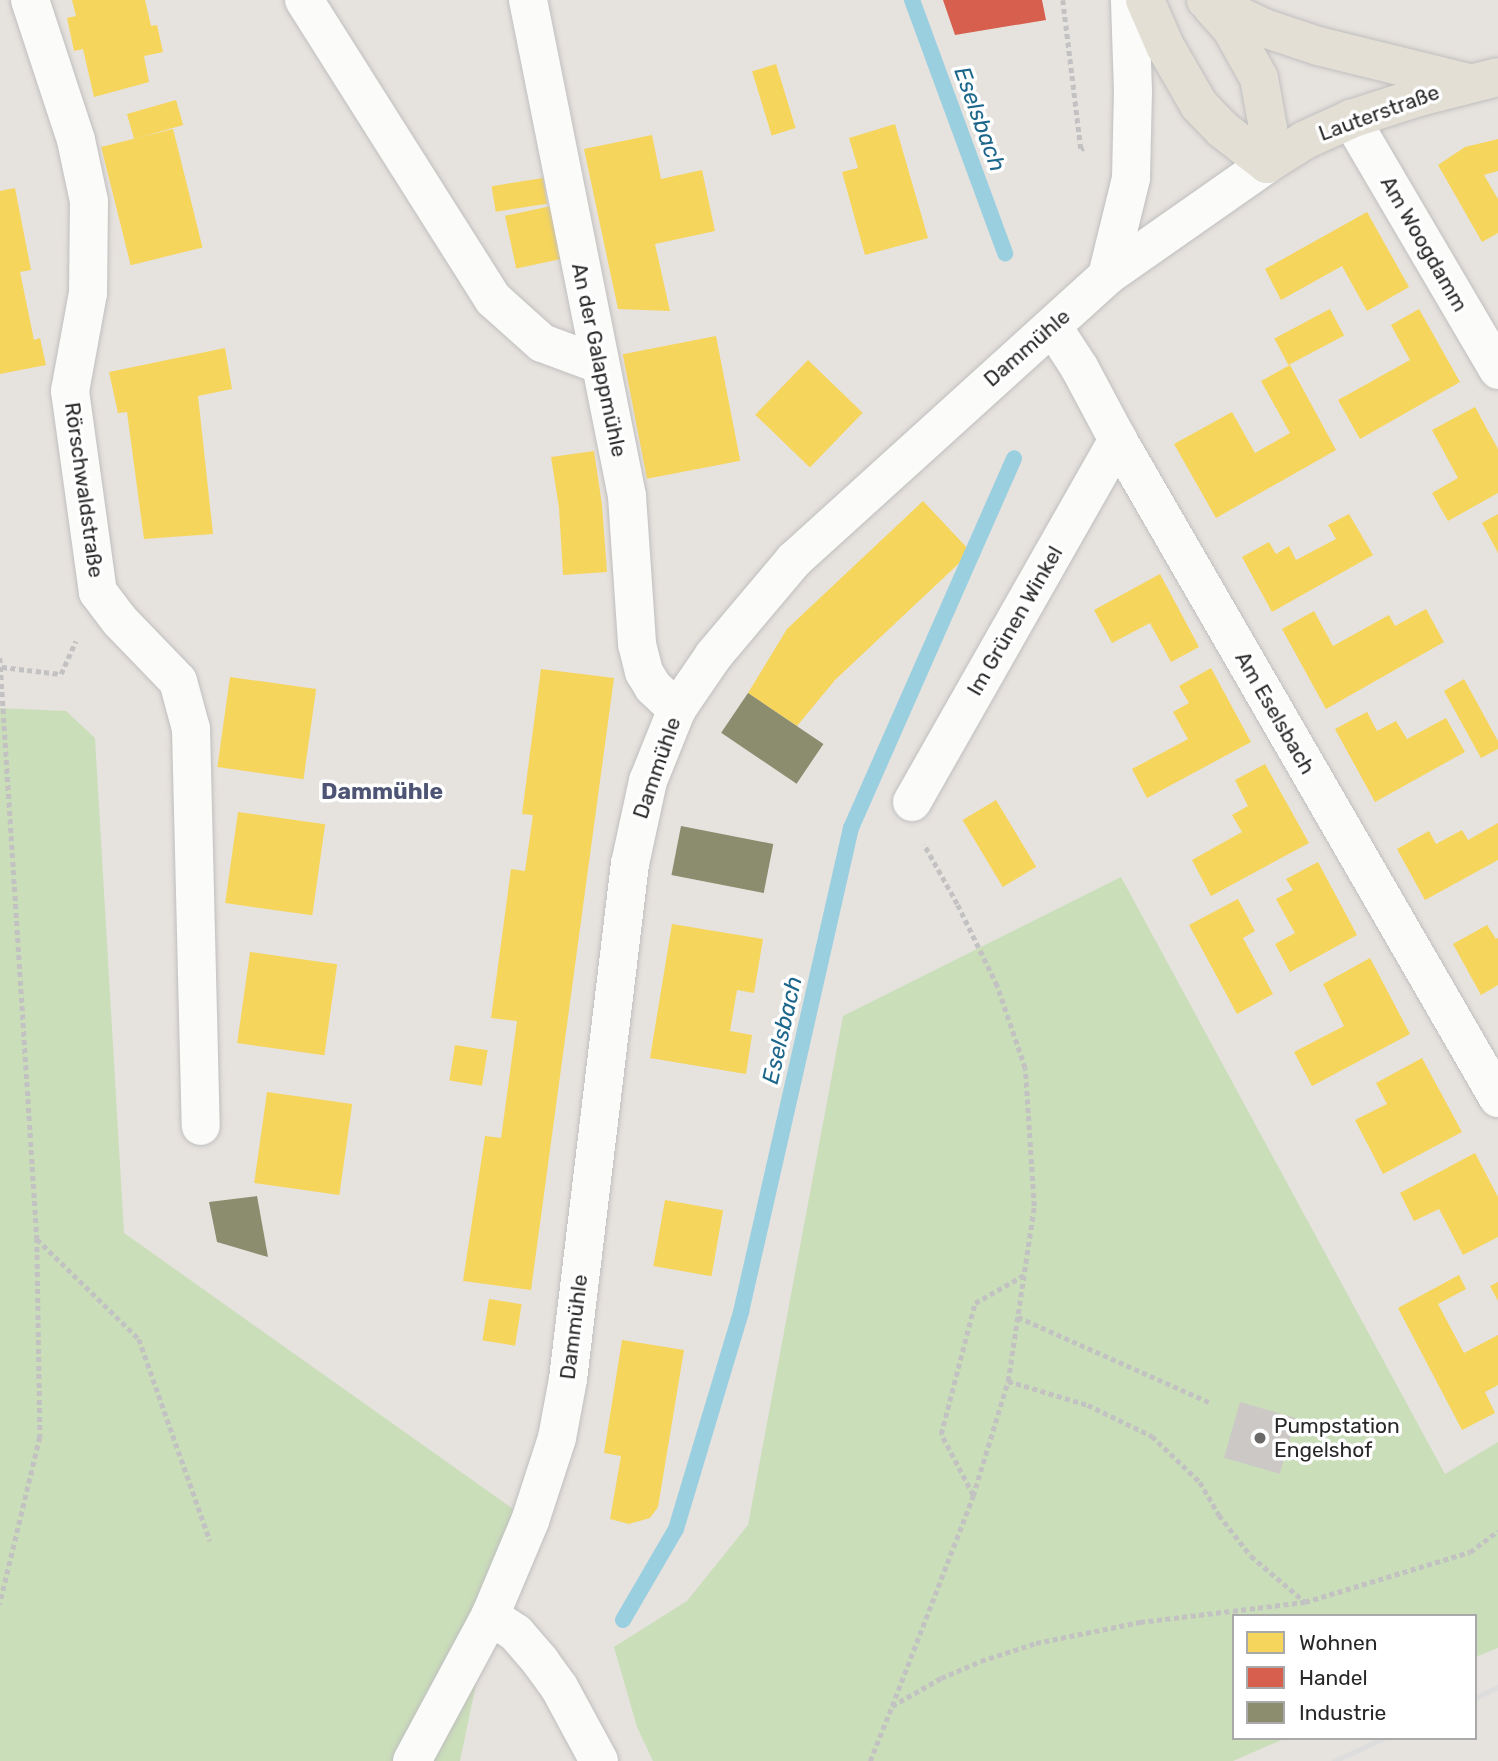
<!DOCTYPE html>
<html>
<head>
<meta charset="utf-8">
<style>
  body { margin:0 }
  #map { position:relative; width:1498px; height:1761px; overflow:hidden; background:#e6e2de; font-family:Rubik,sans-serif }
  div>[style] { position:absolute }
  [style*='--x'] { left:calc(var(--x)*1px); top:calc(var(--y)*1px); width:calc(var(--w)*1px); rotate:calc(var(--a)*1deg) }
  .green>* { inset:0; background:#cadeba }
  .homes>* { inset:0; background:#f6d55c; transform-origin:0 0 }
  .shops>* { inset:0; background:#d6604d }
  .industry>* { inset:0; background:#8c8c6e; transform-origin:0 0 }
  .stream>* { height:16px; margin:-8px; padding:0 8px; transform-origin:8px; border-radius:8px; background:#9acfe0 }
  .building>* { inset:0; background:#cbc8c5; transform-origin:0 0 }
  .path>* { height:4.5px; margin-top:-2.25px; transform-origin:0; background:repeating-linear-gradient(90deg,#c3c2c2 0 5px,transparent 0 8.5px) }
  .roads { filter:drop-shadow(0 0 2px #c0bfbf) drop-shadow(0 0 2px #c0bfbf) }
  .minor>* { height:38px; margin:-19px; padding:0 19px; transform-origin:19px; border-radius:19px; background:#fbfbfa }
  .major>* { height:38px; margin:-19px; padding:0 19px; transform-origin:19px; border-radius:19px; background:#e3dfd5 }
  .rail>* { height:5px; margin:-2.5px; padding:0 2.5px; transform-origin:2.5px; border-radius:2.5px; background:#ddddde }
  .dots>* { width:19px; height:19px; translate:-50% -50%; box-sizing:border-box; border:4px solid #fff; border-radius:50% }
  span { translate:-50% -50%; white-space:nowrap; text-align:center; line-height:1.15; -webkit-text-stroke:7px #fff; paint-order:stroke }
  .street-label { font-size:21px; color:#282828 }
  .poi-label { font-size:21px; color:#282828 }
  .left { translate:0 -50%; text-align:left }
  .water-label { font-size:23px; color:#1b668a; font-style:italic }
  .neighbourhood-label { font-size:23px; color:#4e5574; font-weight:700 }
  .legend { position:absolute; left:1232px; top:1614px; width:245px; height:126px; box-sizing:border-box; background:#fff; border:2px solid #a9a9a9; margin:0; padding:9px 12px; list-style:none; font-size:21px; color:#282828 }
  .legend li { display:flex; align-items:center; gap:14px; height:35px }
  .legend b { width:35px; border:2px solid #a9a9a9 }
</style>
</head>
<body>
<div id="map">
  <div class="green">
    <i style="clip-path:polygon(0 708px,66px 711px,95px 738px,124px 1233px,530px 1521px,490px 1616px,460px 1761px,0 1761px)"></i>
    <i style="clip-path:polygon(1121px 877px,1445px 1474px,1498px 1442px,1498px 1648px,1475px 1657px,1475px 1616px,1234px 1616px,1234px 1738px,1286px 1738px,1233px 1761px,653px 1761px,637px 1727px,614px 1647px,687px 1601px,748px 1525px,843px 1016px)"></i>
  </div>
  <div class="homes">
    <i style="clip-path:polygon(72px 0,145px 0,151px 26px,157px 25px,163px 52px,144px 56px,149px 82px,94px 97px,83px 49px,74px 51px,67px 18px,76px 16px)"></i>
    <i style="left:776px;top:64px;width:67px;height:25px;rotate:73deg"></i>
    <i style="left:176px;top:100px;width:26px;height:51px;rotate:74deg"></i>
    <i style="clip-path:polygon(895px 124px,928px 238px,865px 255px,842px 172px,858px 168px,849px 138px)"></i>
    <i style="left:173px;top:129px;width:122px;height:74px;rotate:76deg"></i>
    <i style="clip-path:polygon(652px 135px,661px 179px,702px 170px,715px 231px,655px 244px,670px 311px,618px 309px,584px 149px)"></i>
    <i style="clip-path:polygon(1498px 139px,1498px 171px,1484px 175px,1498px 199px,1498px 233px,1482px 242px,1438px 165px,1465px 147px)"></i>
    <i style="left:543px;top:178px;width:26px;height:52px;rotate:81deg"></i>
    <i style="clip-path:polygon(15px 188px,31px 270px,20px 272px,34px 340px,40px 338px,46px 365px,0 374px,0 191px)"></i>
    <i style="left:551px;top:206px;width:54px;height:47px;rotate:78deg"></i>
    <i style="clip-path:polygon(1367px 212px,1409px 287px,1367px 311px,1342px 266px,1281px 300px,1265px 269px)"></i>
    <i style="left:1330px;top:309px;width:30px;height:63px;rotate:62deg"></i>
    <i style="clip-path:polygon(1419px 309px,1460px 382px,1360px 439px,1338px 400px,1410px 360px,1391px 325px)"></i>
    <i style="left:716px;top:336px;width:127px;height:95px;rotate:79deg"></i>
    <i style="clip-path:polygon(225px 348px,232px 389px,198px 396px,213px 534px,144px 539px,127px 412px,118px 413px,109px 372px)"></i>
    <i style="left:808px;top:360px;width:76px;height:76px;rotate:44deg"></i>
    <i style="clip-path:polygon(1290px 365px,1336px 450px,1216px 518px,1174px 444px,1232px 412px,1255px 453px,1290px 433px,1261px 381px)"></i>
    <i style="clip-path:polygon(1475px 407px,1498px 449px,1498px 493px,1448px 521px,1432px 493px,1458px 478px,1432px 430px)"></i>
    <i style="clip-path:polygon(594px 451px,602px 505px,607px 572px,563px 575px,559px 508px,551px 457px)"></i>
    <i style="clip-path:polygon(923px 501px,971px 552px,835px 680px,797px 726px,748px 693px,787px 629px)"></i>
    <i style="clip-path:polygon(1349px 514px,1373px 555px,1272px 612px,1242px 557px,1269px 542px,1276px 554px,1289px 546px,1296px 560px,1336px 539px,1328px 525px)"></i>
    <i style="clip-path:polygon(1498px 514px,1498px 553px,1482px 523px)"></i>
    <i style="clip-path:polygon(1160px 574px,1199px 647px,1171px 662px,1150px 623px,1112px 643px,1094px 610px)"></i>
    <i style="clip-path:polygon(1426px 609px,1444px 642px,1326px 709px,1282px 629px,1314px 611px,1333px 646px,1389px 615px,1395px 626px)"></i>
    <i style="clip-path:polygon(1211px 668px,1251px 742px,1147px 798px,1132px 769px,1188px 739px,1173px 712px,1189px 703px,1179px 686px)"></i>
    <i style="clip-path:polygon(541px 669px,614px 678px,531px 1290px,463px 1281px,485px 1136px,501px 1138px,517px 1021px,491px 1018px,511px 869px,525px 871px,533px 815px,522px 814px)"></i>
    <i style="left:230px;top:677px;width:87px;height:91px;rotate:8deg"></i>
    <i style="clip-path:polygon(1464px 679px,1498px 741px,1498px 749px,1481px 758px,1444px 691px)"></i>
    <i style="clip-path:polygon(1367px 712px,1377px 731px,1396px 721px,1407px 739px,1446px 718px,1465px 752px,1375px 802px,1335px 729px)"></i>
    <i style="clip-path:polygon(1265px 764px,1309px 843px,1211px 896px,1192px 860px,1242px 832px,1232px 815px,1248px 806px,1235px 780px)"></i>
    <i style="left:996px;top:800px;width:78px;height:39px;rotate:59deg"></i>
    <i style="left:238px;top:812px;width:88px;height:92px;rotate:8deg"></i>
    <i style="clip-path:polygon(1498px 823px,1498px 860px,1425px 900px,1397px 849px,1429px 831px,1436px 844px,1462px 830px,1468px 840px)"></i>
    <i style="clip-path:polygon(1318px 862px,1357px 935px,1290px 972px,1275px 944px,1295px 933px,1276px 899px,1293px 890px,1286px 879px)"></i>
    <i style="clip-path:polygon(1238px 899px,1255px 931px,1243px 938px,1273px 994px,1237px 1014px,1189px 925px)"></i>
    <i style="clip-path:polygon(672px 924px,763px 939px,754px 993px,737px 990px,730px 1031px,752px 1035px,746px 1074px,650px 1058px)"></i>
    <i style="clip-path:polygon(1487px 925px,1496px 939px,1498px 938px,1498px 985px,1481px 995px,1453px 944px)"></i>
    <i style="left:250px;top:952px;width:88px;height:92px;rotate:8deg"></i>
    <i style="clip-path:polygon(1370px 958px,1410px 1034px,1312px 1086px,1294px 1052px,1344px 1026px,1323px 984px)"></i>
    <i style="left:455px;top:1045px;width:33px;height:36px;rotate:9deg"></i>
    <i style="clip-path:polygon(1422px 1058px,1462px 1132px,1383px 1174px,1355px 1120px,1387px 1104px,1376px 1083px)"></i>
    <i style="left:267px;top:1092px;width:86px;height:92px;rotate:8deg"></i>
    <i style="clip-path:polygon(1475px 1153px,1498px 1197px,1498px 1237px,1463px 1255px,1439px 1209px,1414px 1221px,1400px 1193px)"></i>
    <i style="left:665px;top:1200px;width:59px;height:67px;rotate:10deg"></i>
    <i style="clip-path:polygon(1459px 1275px,1466px 1289px,1438px 1304px,1464px 1353px,1498px 1335px,1498px 1385px,1485px 1392px,1495px 1413px,1462px 1430px,1398px 1308px)"></i>
    <i style="clip-path:polygon(1498px 1282px,1498px 1301px,1490px 1286px)"></i>
    <i style="left:489px;top:1299px;width:33px;height:42px;rotate:9deg"></i>
    <i style="clip-path:polygon(622px 1340px,684px 1350px,658px 1507px,650px 1518px,629px 1524px,610px 1519px,621px 1456px,604px 1453px)"></i>
  </div>
  <div class="shops">
    <i style="clip-path:polygon(943px 0,1042px 0,1046px 20px,955px 35px)"></i>
  </div>
  <div class="industry">
    <i style="left:748px;top:693px;width:91px;height:48px;rotate:34deg"></i>
    <i style="left:681px;top:826px;width:94px;height:50px;rotate:11deg"></i>
    <i style="clip-path:polygon(257px 1196px,268px 1257px,217px 1242px,209px 1202px)"></i>
  </div>
  <div class="stream">
    <i style="--x:912;--y:0;--w:270;--a:69.8"></i>
    <i style="--x:623;--y:1620;--w:105;--a:-59.8"></i>
    <i style="--x:676;--y:1529;--w:227;--a:-73.3"></i>
    <i style="--x:741;--y:1312;--w:496;--a:-77.2"></i>
    <i style="--x:851;--y:828;--w:404;--a:-66.2"></i>
  </div>
  <div class="building">
    <i style="left:1240px;top:1402px;width:58px;height:58px;rotate:16deg"></i>
  </div>
  <div class="path">
    <i style="--x:1063;--y:0;--w:150;--a:83.1"></i>
    <i style="--x:1081;--y:149;--w:3;--a:-18"></i>
    <i style="--x:0;--y:658;--w:581;--a:86.35"></i>
    <i style="--x:37;--y:1238;--w:199;--a:89.1"></i>
    <i style="--x:40;--y:1437;--w:172;--a:103.5"></i>
    <i style="--x:2;--y:667;--w:59;--a:6.8"></i>
    <i style="--x:61;--y:674;--w:36;--a:-66"></i>
    <i style="--x:37;--y:1239;--w:143;--a:44.4"></i>
    <i style="--x:139;--y:1339;--w:214;--a:70.6"></i>
    <i style="--x:1018;--y:1317;--w:209;--a:24"></i>
    <i style="--x:1008;--y:1381;--w:84;--a:16.7"></i>
    <i style="--x:1088;--y:1405;--w:71;--a:25.8"></i>
    <i style="--x:1152;--y:1436;--w:66;--a:43.8"></i>
    <i style="--x:1200;--y:1482;--w:38;--a:60"></i>
    <i style="--x:1219;--y:1515;--w:52;--a:52"></i>
    <i style="--x:1251;--y:1556;--w:70;--a:40.3"></i>
    <i style="--x:973;--y:1495;--w:69;--a:-117.7"></i>
    <i style="--x:941;--y:1434;--w:135;--a:-75.5"></i>
    <i style="--x:975;--y:1303;--w:56;--a:-29.7"></i>
    <i style="--x:892;--y:1706;--w:225;--a:-68.9"></i>
    <i style="--x:973;--y:1496;--w:120;--a:-73.1"></i>
    <i style="--x:1008;--y:1381;--w:177;--a:-81.5"></i>
    <i style="--x:1034;--y:1206;--w:138;--a:-93.7"></i>
    <i style="--x:1025;--y:1068;--w:87;--a:-108.9"></i>
    <i style="--x:997;--y:986;--w:91;--a:-116"></i>
    <i style="--x:957;--y:904;--w:68;--a:-119.2"></i>
    <i style="--x:870;--y:1761;--w:59;--a:-68.2"></i>
    <i style="--x:892;--y:1706;--w:56;--a:-29.7"></i>
    <i style="--x:941;--y:1678;--w:43;--a:-23"></i>
    <i style="--x:981;--y:1661;--w:58;--a:-18.1"></i>
    <i style="--x:1036;--y:1643;--w:106;--a:-11.4"></i>
    <i style="--x:1140;--y:1622;--w:166;--a:-6.9"></i>
    <i style="--x:1305;--y:1602;--w:172;--a:-16.9"></i>
    <i style="--x:1470;--y:1552;--w:35;--a:-37"></i>
  </div>
  <div class="roads">
    <div class="minor">
      <i style="--x:30;--y:0;--w:147;--a:71.8"></i>
      <i style="--x:76;--y:140;--w:62;--a:78"></i>
      <i style="--x:89;--y:201;--w:92;--a:90.6"></i>
      <i style="--x:88;--y:293;--w:100;--a:100.4"></i>
      <i style="--x:70;--y:391;--w:203;--a:82.1"></i>
      <i style="--x:98;--y:592;--w:36;--a:53"></i>
      <i style="--x:120;--y:621;--w:83;--a:46"></i>
      <i style="--x:178;--y:681;--w:50;--a:74.8"></i>
      <i style="--x:191;--y:729;--w:397;--a:88.6"></i>
      <i style="--x:304;--y:0;--w:354;--a:57.7"></i>
      <i style="--x:493;--y:299;--w:66;--a:41.9"></i>
      <i style="--x:542;--y:343;--w:61;--a:20.2"></i>
      <i style="--x:528;--y:0;--w:506;--a:78.71"></i>
      <i style="--x:627;--y:496;--w:148;--a:86.1"></i>
      <i style="--x:637;--y:644;--w:29;--a:76"></i>
      <i style="--x:644;--y:672;--w:17;--a:59"></i>
      <i style="--x:653;--y:687;--w:33;--a:43"></i>
      <i style="--x:1351;--y:119;--w:291;--a:59.6"></i>
      <i style="--x:1107;--y:276;--w:101;--a:-76.2"></i>
      <i style="--x:1131;--y:178;--w:86;--a:-88.7"></i>
      <i style="--x:1133;--y:92;--w:92;--a:-91.9"></i>
      <i style="--x:1053;--y:327;--w:48;--a:57"></i>
      <i style="--x:1079;--y:367;--w:83;--a:61.9"></i>
      <i style="--x:1118;--y:440;--w:760;--a:59.99"></i>
      <i style="--x:912;--y:802;--w:417;--a:-60.4"></i>
      <i style="--x:490;--y:1616;--w:31;--a:33"></i>
      <i style="--x:516;--y:1633;--w:37;--a:49"></i>
      <i style="--x:540;--y:1661;--w:32;--a:54"></i>
      <i style="--x:559;--y:1687;--w:84;--a:61.6"></i>
      <i style="--x:412;--y:1761;--w:165;--a:-61.7"></i>
      <i style="--x:490;--y:1616;--w:103;--a:-67.2"></i>
      <i style="--x:530;--y:1521;--w:87;--a:-72"></i>
      <i style="--x:557;--y:1438;--w:60;--a:-79.4"></i>
      <i style="--x:568;--y:1379;--w:519;--a:-83.14"></i>
      <i style="--x:630;--y:864;--w:85;--a:-77.8"></i>
      <i style="--x:648;--y:781;--w:78;--a:-68.1"></i>
      <i style="--x:677;--y:709;--w:65;--a:-55.6"></i>
      <i style="--x:714;--y:655;--w:124;--a:-49.9"></i>
      <i style="--x:794;--y:560;--w:423;--a:-42.2"></i>
      <i style="--x:1107;--y:276;--w:195;--a:-35"></i>
    </div>
    <div class="major">
      <i style="--x:1145;--y:0;--w:50;--a:66.5"></i>
      <i style="--x:1165;--y:46;--w:68;--a:60"></i>
      <i style="--x:1199;--y:105;--w:33;--a:46"></i>
      <i style="--x:1222;--y:129;--w:57;--a:37.9"></i>
      <i style="--x:1206;--y:0;--w:64;--a:25.8"></i>
      <i style="--x:1264;--y:28;--w:57;--a:18.4"></i>
      <i style="--x:1318;--y:46;--w:155;--a:13.8"></i>
      <i style="--x:1212;--y:7;--w:28;--a:48"></i>
      <i style="--x:1231;--y:28;--w:57;--a:60.8"></i>
      <i style="--x:1259;--y:78;--w:51;--a:79.8"></i>
      <i style="--x:1268;--y:128;--w:36;--a:92"></i>
      <i style="--x:1267;--y:164;--w:45;--a:-32.3"></i>
      <i style="--x:1305;--y:140;--w:51;--a:-24.5"></i>
      <i style="--x:1351;--y:119;--w:71;--a:-17.9"></i>
      <i style="--x:1419;--y:97;--w:81;--a:-14.2"></i>
    </div>
  </div>
  <div class="rail">
    <i style="--x:1475;--y:1698;--w:25;--a:-26"></i>
    <i style="--x:1334;--y:1761;--w:55;--a:-24.7"></i>
  </div>
  <div class="dots">
    <i style="left:1260px;top:1438px;background:#6a6968"></i>
  </div>
  <div class="street-label">
    <span style="left:1379px;top:113px;rotate:-20deg">Lauterstraße</span>
    <span style="left:1424px;top:244px;rotate:60deg">Am Woogdamm</span>
    <span style="left:1027px;top:348px;rotate:-41deg">Dammühle</span>
    <span style="left:599px;top:360px;rotate:78deg">An der Galappmühle</span>
    <span style="left:84px;top:490px;rotate:82deg">Rörschwaldstraße</span>
    <span style="left:1015px;top:621px;rotate:-60deg">Im Grünen Winkel</span>
    <span style="left:1275px;top:713px;rotate:60deg">Am Eselsbach</span>
    <span style="left:657px;top:768px;rotate:-71deg">Dammühle</span>
    <span style="left:574px;top:1327px;rotate:-83deg">Dammühle</span>
  </div>
  <div class="poi-label">
    <span class="left" style="left:1274px;top:1438px">Pumpstation<br>Engelshof</span>
  </div>
  <div class="water-label">
    <span style="left:980px;top:119px;rotate:70deg">Eselsbach</span>
    <span style="left:782px;top:1030px;rotate:-77deg">Eselsbach</span>
  </div>
  <div class="neighbourhood-label">
    <span style="left:382px;top:791px">Dammühle</span>
  </div>
  <ul class="legend">
  <li><b style="height:19px;background:#f6d55c"></b>Wohnen</li>
  <li><b style="height:19px;background:#d6604d"></b>Handel</li>
  <li><b style="height:19px;background:#8c8c6e"></b>Industrie</li>
  </ul>
</div>
</body>
</html>
